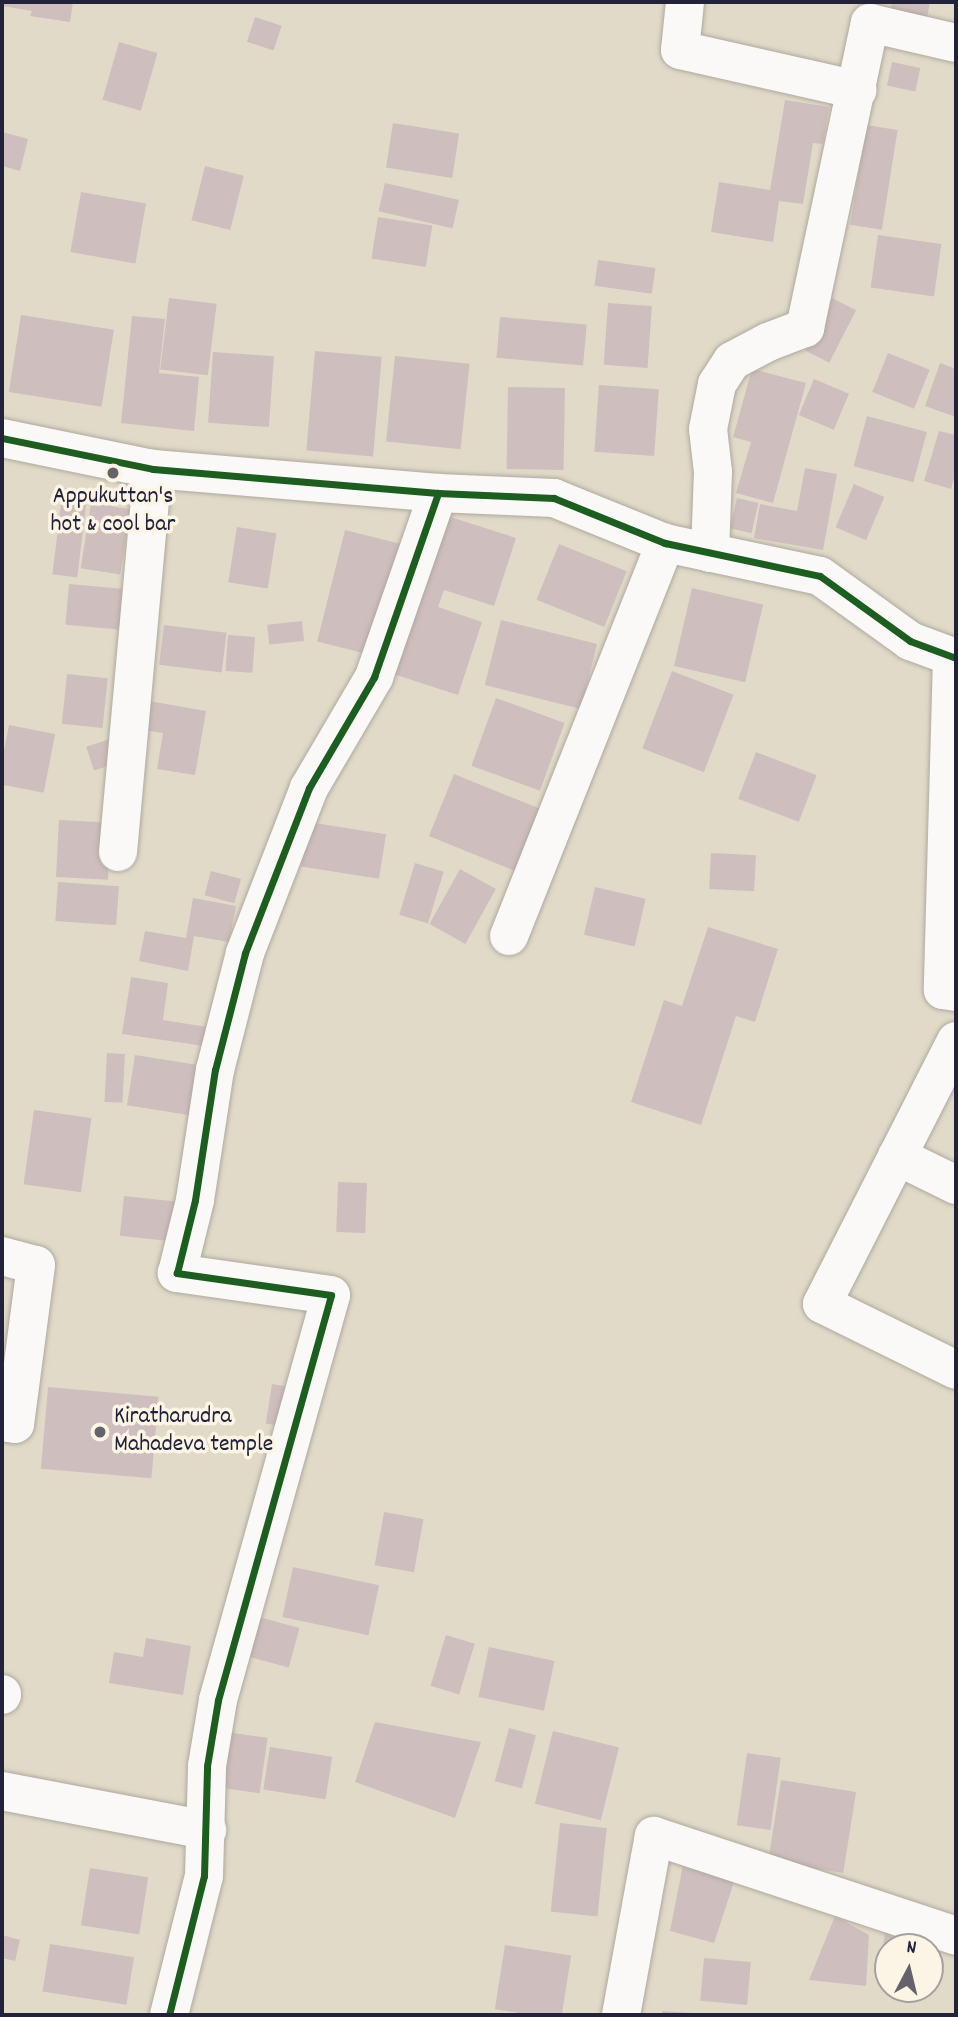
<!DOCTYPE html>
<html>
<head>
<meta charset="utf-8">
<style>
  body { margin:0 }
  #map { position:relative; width:958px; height:2017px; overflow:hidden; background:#e2dac8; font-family:Dekko,sans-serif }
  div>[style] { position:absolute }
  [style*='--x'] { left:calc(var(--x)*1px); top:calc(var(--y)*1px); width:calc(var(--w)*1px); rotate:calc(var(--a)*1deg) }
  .building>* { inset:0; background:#cfbebe; transform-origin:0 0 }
  .roads { filter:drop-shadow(0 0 2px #aea9a0) drop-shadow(0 0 2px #aea9a0) }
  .street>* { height:38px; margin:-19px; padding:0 19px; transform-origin:19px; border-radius:19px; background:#fbf9f7 }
  .cycleway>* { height:7px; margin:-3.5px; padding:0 3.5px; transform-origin:3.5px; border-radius:3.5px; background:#1b5e20 }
  .dots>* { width:19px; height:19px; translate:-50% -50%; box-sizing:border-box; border:4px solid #fcf5e5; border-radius:50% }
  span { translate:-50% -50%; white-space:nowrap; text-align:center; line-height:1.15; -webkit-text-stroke:7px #fcf5e5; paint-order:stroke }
  .poi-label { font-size:24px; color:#22223b }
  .left { translate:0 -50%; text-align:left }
  .frame { position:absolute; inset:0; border:4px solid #22223b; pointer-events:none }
  .north { position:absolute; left:874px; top:1933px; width:70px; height:70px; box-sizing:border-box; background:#fcf5e5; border:2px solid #a5a1a1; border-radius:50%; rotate:7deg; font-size:19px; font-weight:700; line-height:28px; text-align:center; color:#22223b }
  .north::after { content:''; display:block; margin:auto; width:24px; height:32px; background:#65626c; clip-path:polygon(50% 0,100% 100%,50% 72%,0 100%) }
</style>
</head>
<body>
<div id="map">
  <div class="building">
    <i style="clip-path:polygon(2px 2px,73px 2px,70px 22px,30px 16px,32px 11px,2px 6px)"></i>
    <i style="clip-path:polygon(892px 2px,930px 2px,926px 23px,889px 18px)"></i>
    <i style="left:255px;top:17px;width:28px;height:26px;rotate:18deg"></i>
    <i style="left:119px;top:42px;width:40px;height:60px;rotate:16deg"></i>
    <i style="left:892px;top:62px;width:29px;height:24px;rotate:12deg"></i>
    <i style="clip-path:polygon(785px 100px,829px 107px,823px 144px,813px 143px,803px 204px,779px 201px,773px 242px,711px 232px,719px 182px,770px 190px)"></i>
    <i style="left:393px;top:123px;width:67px;height:45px;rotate:9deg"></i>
    <i style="left:866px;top:125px;width:32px;height:101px;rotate:9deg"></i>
    <i style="clip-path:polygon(2px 132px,28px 139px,20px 171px,2px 166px)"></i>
    <i style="left:205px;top:166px;width:40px;height:56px;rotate:14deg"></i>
    <i style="left:385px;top:183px;width:76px;height:29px;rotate:13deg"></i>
    <i style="left:81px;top:192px;width:66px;height:61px;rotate:10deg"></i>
    <i style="left:378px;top:217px;width:55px;height:42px;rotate:9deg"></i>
    <i style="left:878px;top:235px;width:64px;height:53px;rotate:8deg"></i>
    <i style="left:598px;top:260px;width:58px;height:26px;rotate:8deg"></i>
    <i style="left:169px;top:298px;width:48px;height:72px;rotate:7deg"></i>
    <i style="left:832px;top:298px;width:27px;height:59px;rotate:27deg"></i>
    <i style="left:608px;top:303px;width:44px;height:62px;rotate:4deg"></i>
    <i style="left:21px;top:315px;width:94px;height:78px;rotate:9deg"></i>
    <i style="clip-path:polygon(132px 316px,165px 319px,159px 373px,199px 377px,194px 431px,121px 423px)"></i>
    <i style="left:500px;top:317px;width:87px;height:41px;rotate:5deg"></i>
    <i style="left:315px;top:351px;width:67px;height:100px;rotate:5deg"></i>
    <i style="left:213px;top:352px;width:61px;height:71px;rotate:4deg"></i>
    <i style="left:888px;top:353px;width:45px;height:42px;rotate:22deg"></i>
    <i style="left:395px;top:356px;width:75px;height:86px;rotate:6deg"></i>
    <i style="clip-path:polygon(940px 363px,956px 369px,956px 417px,925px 406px)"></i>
    <i style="clip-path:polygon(752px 369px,806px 383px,773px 503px,736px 493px,751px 442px,733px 437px)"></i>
    <i style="left:814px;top:379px;width:38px;height:39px;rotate:23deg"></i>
    <i style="left:599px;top:385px;width:60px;height:67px;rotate:4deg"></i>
    <i style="left:508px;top:387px;width:57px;height:82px;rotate:1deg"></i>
    <i style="left:867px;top:416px;width:62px;height:52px;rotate:15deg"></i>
    <i style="clip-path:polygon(939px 431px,956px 435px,956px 472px,951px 489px,924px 481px)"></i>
    <i style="clip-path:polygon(805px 468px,837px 474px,823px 550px,754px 538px,760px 504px,797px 511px)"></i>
    <i style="left:854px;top:484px;width:33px;height:47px;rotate:23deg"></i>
    <i style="left:63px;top:488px;width:25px;height:87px;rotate:7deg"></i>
    <i style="left:737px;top:498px;width:22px;height:31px;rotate:13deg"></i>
    <i style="left:91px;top:503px;width:40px;height:66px;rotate:9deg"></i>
    <i style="clip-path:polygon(438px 513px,516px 538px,494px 606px,444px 590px,438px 607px,482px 622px,458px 695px,384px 671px)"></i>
    <i style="left:237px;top:527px;width:40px;height:56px;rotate:9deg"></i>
    <i style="left:345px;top:530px;width:64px;height:115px;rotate:14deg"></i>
    <i style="left:559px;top:544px;width:73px;height:60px;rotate:22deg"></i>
    <i style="left:69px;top:584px;width:59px;height:41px;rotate:5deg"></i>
    <i style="left:692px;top:588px;width:73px;height:80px;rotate:13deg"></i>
    <i style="left:501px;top:620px;width:99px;height:67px;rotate:14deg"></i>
    <i style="left:302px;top:621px;width:20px;height:35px;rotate:84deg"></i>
    <i style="left:164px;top:625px;width:63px;height:40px;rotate:7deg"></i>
    <i style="left:228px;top:635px;width:27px;height:36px;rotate:4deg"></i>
    <i style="left:672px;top:671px;width:66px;height:83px;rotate:21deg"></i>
    <i style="left:67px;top:674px;width:41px;height:50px;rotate:6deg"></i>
    <i style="left:496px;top:698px;width:73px;height:72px;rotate:20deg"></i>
    <i style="clip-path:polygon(149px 701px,206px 711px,195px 775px,157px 769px,163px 733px,144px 730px)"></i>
    <i style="left:9px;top:725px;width:47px;height:60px;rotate:11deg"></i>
    <i style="left:110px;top:739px;width:25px;height:25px;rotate:72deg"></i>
    <i style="left:756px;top:752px;width:65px;height:50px;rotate:21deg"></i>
    <i style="left:454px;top:774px;width:103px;height:67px;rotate:22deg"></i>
    <i style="left:59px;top:820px;width:52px;height:57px;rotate:3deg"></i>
    <i style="left:308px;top:822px;width:79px;height:45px;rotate:9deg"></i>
    <i style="left:711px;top:853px;width:45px;height:36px;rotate:3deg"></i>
    <i style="left:415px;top:863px;width:30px;height:54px;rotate:17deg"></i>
    <i style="left:460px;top:869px;width:41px;height:63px;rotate:29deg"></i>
    <i style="left:211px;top:871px;width:31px;height:25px;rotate:15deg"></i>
    <i style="left:58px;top:882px;width:61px;height:39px;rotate:4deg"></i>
    <i style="left:595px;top:887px;width:52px;height:49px;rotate:13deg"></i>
    <i style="clip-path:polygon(193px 898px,236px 906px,229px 942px,194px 936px,188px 971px,139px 961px,145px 931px,186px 938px)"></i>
    <i style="clip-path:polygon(708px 927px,778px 949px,755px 1022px,736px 1016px,701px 1125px,631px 1102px,664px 1000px,682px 1006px)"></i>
    <i style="clip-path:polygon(131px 977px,168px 983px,163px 1020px,207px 1027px,204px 1046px,122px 1034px)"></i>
    <i style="left:107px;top:1053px;width:18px;height:49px;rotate:3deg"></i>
    <i style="left:135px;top:1055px;width:75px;height:51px;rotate:9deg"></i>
    <i style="left:34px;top:1110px;width:58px;height:75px;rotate:8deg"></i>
    <i style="left:338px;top:1182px;width:29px;height:50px;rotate:2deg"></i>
    <i style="left:124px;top:1196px;width:54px;height:40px;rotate:6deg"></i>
    <i style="left:272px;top:1384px;width:19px;height:40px;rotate:9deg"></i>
    <i style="left:48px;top:1387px;width:111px;height:82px;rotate:5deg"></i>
    <i style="left:384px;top:1512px;width:40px;height:54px;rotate:10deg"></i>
    <i style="left:293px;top:1567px;width:88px;height:51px;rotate:12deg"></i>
    <i style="left:255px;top:1616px;width:46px;height:41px;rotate:15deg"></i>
    <i style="left:446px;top:1635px;width:30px;height:53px;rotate:17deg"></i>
    <i style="clip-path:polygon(146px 1638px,191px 1646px,183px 1695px,109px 1683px,114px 1652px,143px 1657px)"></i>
    <i style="left:489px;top:1647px;width:67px;height:51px;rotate:12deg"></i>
    <i style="clip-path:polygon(375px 1722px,481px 1742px,455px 1818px,355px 1782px)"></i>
    <i style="left:509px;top:1728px;width:28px;height:55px;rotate:15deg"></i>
    <i style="left:219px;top:1731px;width:49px;height:56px;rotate:8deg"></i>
    <i style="left:553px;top:1731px;width:68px;height:75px;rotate:14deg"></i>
    <i style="left:270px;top:1747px;width:63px;height:43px;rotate:9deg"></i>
    <i style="left:747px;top:1753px;width:34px;height:73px;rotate:8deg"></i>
    <i style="left:781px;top:1780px;width:76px;height:82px;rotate:9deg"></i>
    <i style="left:560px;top:1823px;width:47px;height:89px;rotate:6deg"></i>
    <i style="clip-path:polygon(683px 1865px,734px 1882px,714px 1943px,670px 1931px)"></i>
    <i style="left:90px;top:1868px;width:59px;height:58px;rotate:9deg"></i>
    <i style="clip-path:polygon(835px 1916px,869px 1935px,866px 1986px,809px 1980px)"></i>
    <i style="clip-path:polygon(886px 1925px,929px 1931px,927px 1947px,888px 1947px,888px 1985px,878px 1983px)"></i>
    <i style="clip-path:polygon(2px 1935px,20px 1940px,15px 1961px,2px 1958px)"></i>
    <i style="left:50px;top:1944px;width:85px;height:48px;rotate:9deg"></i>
    <i style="left:505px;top:1945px;width:67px;height:65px;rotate:9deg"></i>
    <i style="left:704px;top:1958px;width:47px;height:43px;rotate:5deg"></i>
    <i style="clip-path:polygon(662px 2011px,693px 2013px,693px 2015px,662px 2015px)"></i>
  </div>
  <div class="roads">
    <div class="street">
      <i style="--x:685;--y:2;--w:48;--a:95.9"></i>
      <i style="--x:680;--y:50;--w:182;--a:12.7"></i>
      <i style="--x:2;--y:438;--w:154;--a:11.6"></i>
      <i style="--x:153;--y:469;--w:286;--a:4.8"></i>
      <i style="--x:438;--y:493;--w:116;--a:2.5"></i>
      <i style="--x:554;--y:498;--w:120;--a:22.1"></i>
      <i style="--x:665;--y:543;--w:158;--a:12"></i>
      <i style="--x:820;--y:576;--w:111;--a:35.8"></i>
      <i style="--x:910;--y:641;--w:49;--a:20.3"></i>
      <i style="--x:710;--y:553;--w:81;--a:-87.9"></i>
      <i style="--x:713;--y:472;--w:43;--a:-96.6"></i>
      <i style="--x:708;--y:429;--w:46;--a:-78.7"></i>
      <i style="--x:717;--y:384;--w:27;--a:-57"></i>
      <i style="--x:732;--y:361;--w:41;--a:-27.8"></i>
      <i style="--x:768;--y:342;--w:40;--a:-21"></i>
      <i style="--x:805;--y:328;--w:312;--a:-78"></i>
      <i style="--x:870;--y:23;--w:88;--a:13.1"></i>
      <i style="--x:952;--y:658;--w:332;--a:91.6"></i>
      <i style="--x:943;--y:990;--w:13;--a:9"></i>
      <i style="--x:118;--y:852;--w:385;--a:-84.8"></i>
      <i style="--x:509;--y:936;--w:423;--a:-68.3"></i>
      <i style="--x:956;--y:1041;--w:295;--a:117"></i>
      <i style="--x:822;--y:1304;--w:149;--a:26.2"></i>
      <i style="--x:897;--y:1156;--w:66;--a:26.2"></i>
      <i style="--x:2;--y:1256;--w:35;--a:15"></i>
      <i style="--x:36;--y:1265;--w:160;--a:97.5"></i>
      <i style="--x:15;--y:1424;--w:13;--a:-171"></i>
      <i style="--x:2;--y:1694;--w:1;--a:90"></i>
      <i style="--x:2;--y:1791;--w:209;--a:10.8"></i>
      <i style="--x:169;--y:2015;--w:143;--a:-75.9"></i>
      <i style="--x:204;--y:1876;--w:110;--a:-88.4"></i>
      <i style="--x:207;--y:1766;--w:67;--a:-80.5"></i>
      <i style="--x:218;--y:1700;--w:420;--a:-74.4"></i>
      <i style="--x:331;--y:1295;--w:156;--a:-171.9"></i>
      <i style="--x:177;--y:1273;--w:75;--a:-76.1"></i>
      <i style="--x:195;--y:1200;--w:132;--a:-81.3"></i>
      <i style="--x:215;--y:1070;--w:121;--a:-75.6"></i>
      <i style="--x:245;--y:953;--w:177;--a:-68.8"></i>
      <i style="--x:309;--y:788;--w:129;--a:-59.6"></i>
      <i style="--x:374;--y:677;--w:195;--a:-70.8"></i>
      <i style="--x:621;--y:2015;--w:182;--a:-79.6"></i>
      <i style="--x:654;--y:1836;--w:318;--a:18.3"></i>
    </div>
  </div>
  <div class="cycleway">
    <i style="--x:2;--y:438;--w:154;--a:11.6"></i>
    <i style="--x:153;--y:469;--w:286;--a:4.8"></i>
    <i style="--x:438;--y:493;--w:116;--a:2.5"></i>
    <i style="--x:554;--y:498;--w:120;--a:22.1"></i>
    <i style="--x:665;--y:543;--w:158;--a:12"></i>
    <i style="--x:820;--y:576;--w:111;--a:35.8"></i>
    <i style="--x:910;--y:641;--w:49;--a:20.3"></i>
    <i style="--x:169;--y:2015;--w:143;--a:-75.9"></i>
    <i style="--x:204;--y:1876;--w:110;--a:-88.4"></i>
    <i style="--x:207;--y:1766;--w:67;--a:-80.5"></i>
    <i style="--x:218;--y:1700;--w:420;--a:-74.4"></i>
    <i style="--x:331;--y:1295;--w:156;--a:-171.9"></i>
    <i style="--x:177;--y:1273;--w:75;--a:-76.1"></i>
    <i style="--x:195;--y:1200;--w:132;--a:-81.3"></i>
    <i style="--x:215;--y:1070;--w:121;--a:-75.6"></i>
    <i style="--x:245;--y:953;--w:177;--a:-68.8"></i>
    <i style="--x:309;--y:788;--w:129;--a:-59.6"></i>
    <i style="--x:374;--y:677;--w:195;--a:-70.8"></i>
  </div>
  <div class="dots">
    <i style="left:113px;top:473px;background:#65626c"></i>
    <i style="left:100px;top:1432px;background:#65626c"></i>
  </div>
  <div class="poi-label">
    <span style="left:113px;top:512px">Appukuttan's<br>hot &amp; cool bar</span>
    <span class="left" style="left:114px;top:1432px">Kiratharudra<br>Mahadeva temple</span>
  </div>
  <div class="frame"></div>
  <div class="north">N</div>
</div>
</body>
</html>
